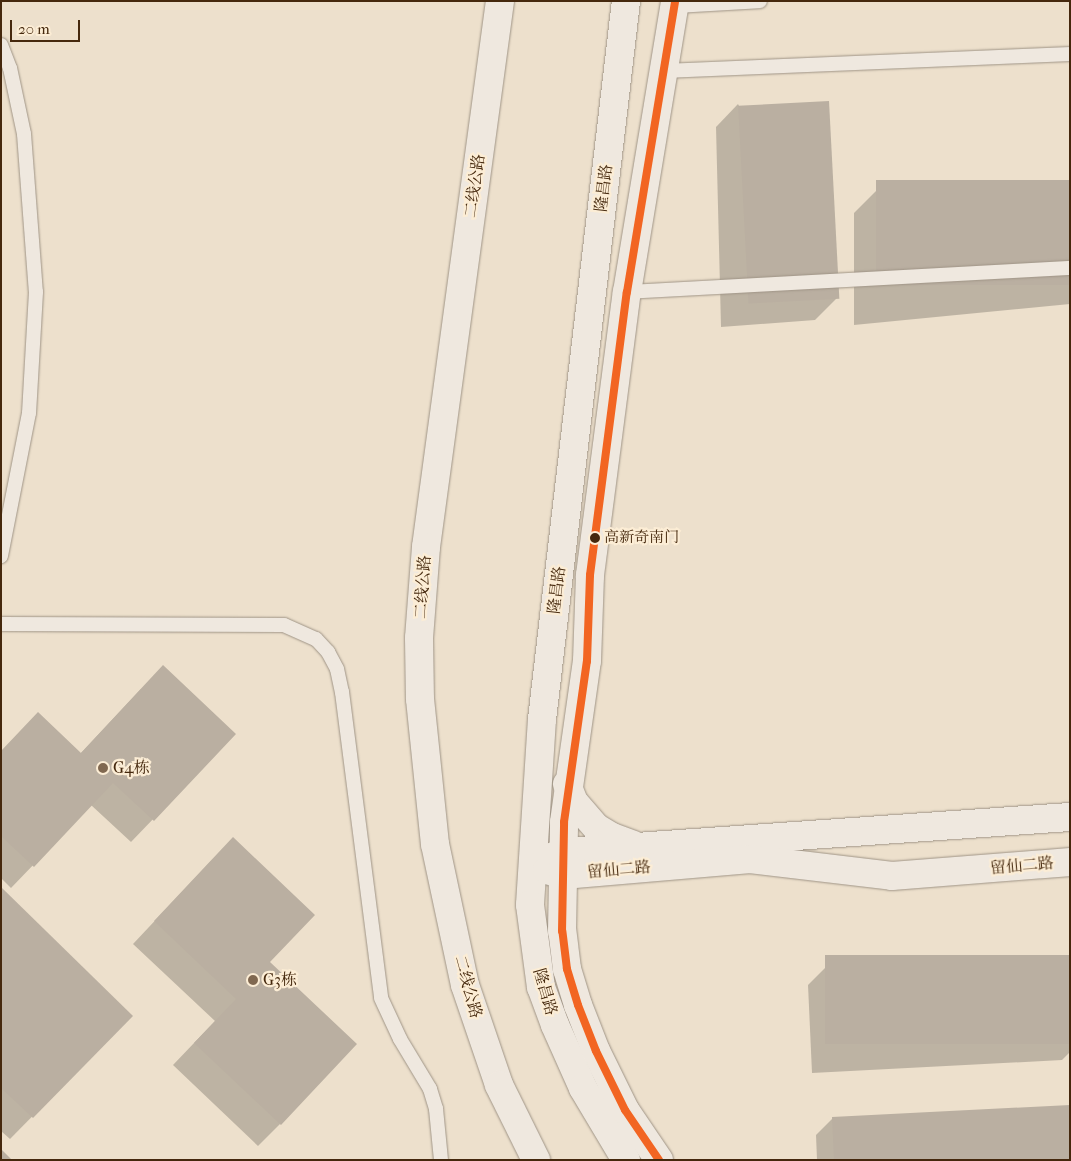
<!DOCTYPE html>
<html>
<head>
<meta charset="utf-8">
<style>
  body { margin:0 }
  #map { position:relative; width:1071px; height:1161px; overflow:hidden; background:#ede0cc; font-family:"IM FELL French Canon","Noto Serif SC",serif }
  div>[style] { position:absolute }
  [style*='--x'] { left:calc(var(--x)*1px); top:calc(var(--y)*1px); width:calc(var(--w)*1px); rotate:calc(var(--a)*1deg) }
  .shadow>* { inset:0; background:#0003 }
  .building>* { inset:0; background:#baafa1; transform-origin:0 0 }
  .roads { filter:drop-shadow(0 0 1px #9f9486) drop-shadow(0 0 1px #9f9486) }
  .lane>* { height:14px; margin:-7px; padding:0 7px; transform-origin:7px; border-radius:7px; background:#efe8df }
  .street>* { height:28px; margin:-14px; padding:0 14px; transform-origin:14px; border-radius:14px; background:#efe8df }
  .secondary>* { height:28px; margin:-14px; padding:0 14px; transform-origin:14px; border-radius:14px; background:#efe8df }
  .bus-1>* { height:8px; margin:-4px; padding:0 4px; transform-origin:4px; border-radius:4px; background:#f26522 }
  .dots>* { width:14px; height:14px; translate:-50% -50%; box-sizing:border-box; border:2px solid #fcedd5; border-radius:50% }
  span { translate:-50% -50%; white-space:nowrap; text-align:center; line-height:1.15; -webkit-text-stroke:4.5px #fcedd5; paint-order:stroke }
  .bus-label { font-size:15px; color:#45280d }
  .left { translate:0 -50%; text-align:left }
  .street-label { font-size:16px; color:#45280d }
  .poi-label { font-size:16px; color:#45280d }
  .frame { position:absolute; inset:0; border:2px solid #45280d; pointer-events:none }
  .scale { position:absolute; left:10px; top:20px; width:70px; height:22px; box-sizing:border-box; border:2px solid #45280d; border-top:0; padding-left:6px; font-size:15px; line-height:18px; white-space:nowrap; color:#45280d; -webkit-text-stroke:4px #fcedd5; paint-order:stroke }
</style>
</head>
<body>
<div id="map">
  <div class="shadow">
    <i style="clip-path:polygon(738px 104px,837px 298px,815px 320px,721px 327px,716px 127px)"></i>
    <i style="clip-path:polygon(1070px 181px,1070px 304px,854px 325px,854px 213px,876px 191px)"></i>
    <i style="clip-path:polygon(141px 689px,235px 734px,131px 842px,91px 805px,11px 888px,1px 878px,1px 752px,80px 754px)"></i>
    <i style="clip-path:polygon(211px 861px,269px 962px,280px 1124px,258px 1146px,173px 1065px,215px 1021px,133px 944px)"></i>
    <i style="clip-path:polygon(1px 889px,131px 1016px,10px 1139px,1px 1131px)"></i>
    <i style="clip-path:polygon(1070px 956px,1070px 1052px,1062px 1060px,812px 1073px,808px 985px,825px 968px)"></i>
    <i style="clip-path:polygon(833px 1118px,1070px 1160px,817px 1160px,816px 1135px)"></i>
  </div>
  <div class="building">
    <i style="left:829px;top:101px;width:198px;height:91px;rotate:87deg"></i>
    <i style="left:1070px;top:180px;width:105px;height:194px;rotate:90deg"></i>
    <i style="clip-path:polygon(163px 665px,236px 734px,154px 821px,113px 783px,34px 867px,1px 836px,1px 751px,38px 712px,81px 753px)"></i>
    <i style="clip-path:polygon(233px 837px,315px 915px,270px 962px,357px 1044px,281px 1125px,194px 1043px,236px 999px,154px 921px)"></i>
    <i style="clip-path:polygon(1px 887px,133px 1016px,33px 1118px,1px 1088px)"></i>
    <i style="left:1070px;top:955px;width:89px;height:245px;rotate:90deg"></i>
    <i style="clip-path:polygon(1070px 1105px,1070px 1160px,834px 1160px,832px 1117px)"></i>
    <i style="clip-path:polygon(1px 1149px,12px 1160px,1px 1160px)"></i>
  </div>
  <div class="roads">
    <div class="lane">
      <i style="--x:674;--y:6;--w:86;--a:-3.3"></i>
      <i style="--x:1;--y:45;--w:25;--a:69"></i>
      <i style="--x:10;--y:68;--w:67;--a:78"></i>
      <i style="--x:24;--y:134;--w:158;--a:85.7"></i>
      <i style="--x:36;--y:292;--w:121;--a:93.3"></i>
      <i style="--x:29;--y:413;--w:146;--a:101.1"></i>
      <i style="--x:665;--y:71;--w:405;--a:-2.4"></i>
      <i style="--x:627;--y:292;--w:444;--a:-3.1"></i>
      <i style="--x:1;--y:624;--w:283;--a:0.2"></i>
      <i style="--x:284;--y:625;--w:35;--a:24"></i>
      <i style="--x:316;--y:639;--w:18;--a:47"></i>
      <i style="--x:328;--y:652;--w:19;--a:62"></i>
      <i style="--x:337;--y:669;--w:24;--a:78"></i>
      <i style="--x:342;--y:692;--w:308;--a:82.7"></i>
      <i style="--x:381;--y:998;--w:45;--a:65.1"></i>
      <i style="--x:400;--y:1039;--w:58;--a:59"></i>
      <i style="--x:430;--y:1089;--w:21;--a:73"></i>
      <i style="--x:436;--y:1109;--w:51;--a:84.4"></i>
    </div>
    <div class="street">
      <i style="--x:500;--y:1;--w:551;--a:97.72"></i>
      <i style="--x:426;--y:547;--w:91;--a:94.4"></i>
      <i style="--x:419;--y:638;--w:61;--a:89.1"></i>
      <i style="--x:420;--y:699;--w:146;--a:84.1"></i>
      <i style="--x:435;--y:844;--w:144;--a:78"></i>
      <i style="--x:465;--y:985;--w:106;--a:71.2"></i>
      <i style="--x:499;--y:1085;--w:84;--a:63.7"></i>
    </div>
    <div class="secondary">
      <i style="--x:626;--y:1;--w:723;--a:96.67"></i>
      <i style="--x:542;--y:719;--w:186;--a:93.7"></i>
      <i style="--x:530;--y:905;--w:83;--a:82.4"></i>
      <i style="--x:541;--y:987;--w:40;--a:69.8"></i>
      <i style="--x:555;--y:1025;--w:69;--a:66"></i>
      <i style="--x:583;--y:1088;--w:84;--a:59.2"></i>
      <i style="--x:567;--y:784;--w:19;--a:69"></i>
      <i style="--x:574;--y:802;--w:35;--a:49"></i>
      <i style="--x:597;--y:828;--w:17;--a:31"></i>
      <i style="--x:612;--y:837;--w:23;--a:20"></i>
      <i style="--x:546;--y:859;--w:19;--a:-21"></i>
      <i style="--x:564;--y:852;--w:507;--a:-3.96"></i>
      <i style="--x:547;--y:870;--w:17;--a:17"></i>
      <i style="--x:563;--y:875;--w:188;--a:-4.9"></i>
      <i style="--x:750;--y:859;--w:143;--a:6.8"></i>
      <i style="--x:892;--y:876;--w:179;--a:-4.5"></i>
      <i style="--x:659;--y:1160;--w:60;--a:-124.2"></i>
      <i style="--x:625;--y:1110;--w:66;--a:-116.2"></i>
      <i style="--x:596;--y:1051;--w:49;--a:-111.4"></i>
      <i style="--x:578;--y:1005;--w:38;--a:-107"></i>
      <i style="--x:567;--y:969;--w:38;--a:-97"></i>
      <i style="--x:562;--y:931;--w:109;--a:-88.9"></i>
      <i style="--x:564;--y:822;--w:163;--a:-81.9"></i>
      <i style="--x:587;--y:661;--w:86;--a:-88"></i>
      <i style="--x:590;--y:575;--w:285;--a:-82.6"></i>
      <i style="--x:627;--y:292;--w:295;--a:-80.6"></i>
    </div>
  </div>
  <div class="bus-1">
    <i style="--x:659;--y:1160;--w:60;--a:-124.2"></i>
    <i style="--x:625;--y:1110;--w:66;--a:-116.2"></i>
    <i style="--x:596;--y:1051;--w:49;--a:-111.4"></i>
    <i style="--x:578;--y:1005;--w:38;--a:-107"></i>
    <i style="--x:567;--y:969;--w:38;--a:-97"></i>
    <i style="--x:562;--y:931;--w:109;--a:-88.9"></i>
    <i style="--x:564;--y:822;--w:163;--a:-81.9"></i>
    <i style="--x:587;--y:661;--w:86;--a:-88"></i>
    <i style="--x:590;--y:575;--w:285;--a:-82.6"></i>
    <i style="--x:627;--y:292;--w:295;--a:-80.6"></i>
  </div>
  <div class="dots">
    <i style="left:595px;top:538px;background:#45280d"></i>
    <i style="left:103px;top:768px;background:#806850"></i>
    <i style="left:253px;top:980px;background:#806850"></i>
  </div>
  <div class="bus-label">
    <span class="left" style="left:604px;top:538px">高新奇南门</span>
  </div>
  <div class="street-label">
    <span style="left:475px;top:186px;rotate:-82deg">二线公路</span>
    <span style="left:604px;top:188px;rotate:-83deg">隆昌路</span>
    <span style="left:423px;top:587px;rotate:-86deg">二线公路</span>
    <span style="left:557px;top:590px;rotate:-83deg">隆昌路</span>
    <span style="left:1022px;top:866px;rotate:-5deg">留仙二路</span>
    <span style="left:619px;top:870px;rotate:-5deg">留仙二路</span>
    <span style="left:468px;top:987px;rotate:75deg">二线公路</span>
    <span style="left:545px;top:992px;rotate:74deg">隆昌路</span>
  </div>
  <div class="poi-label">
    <span class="left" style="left:113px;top:768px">G4栋</span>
    <span class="left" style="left:263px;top:980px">G3栋</span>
  </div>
  <div class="frame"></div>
  <div class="scale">20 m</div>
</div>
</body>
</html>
